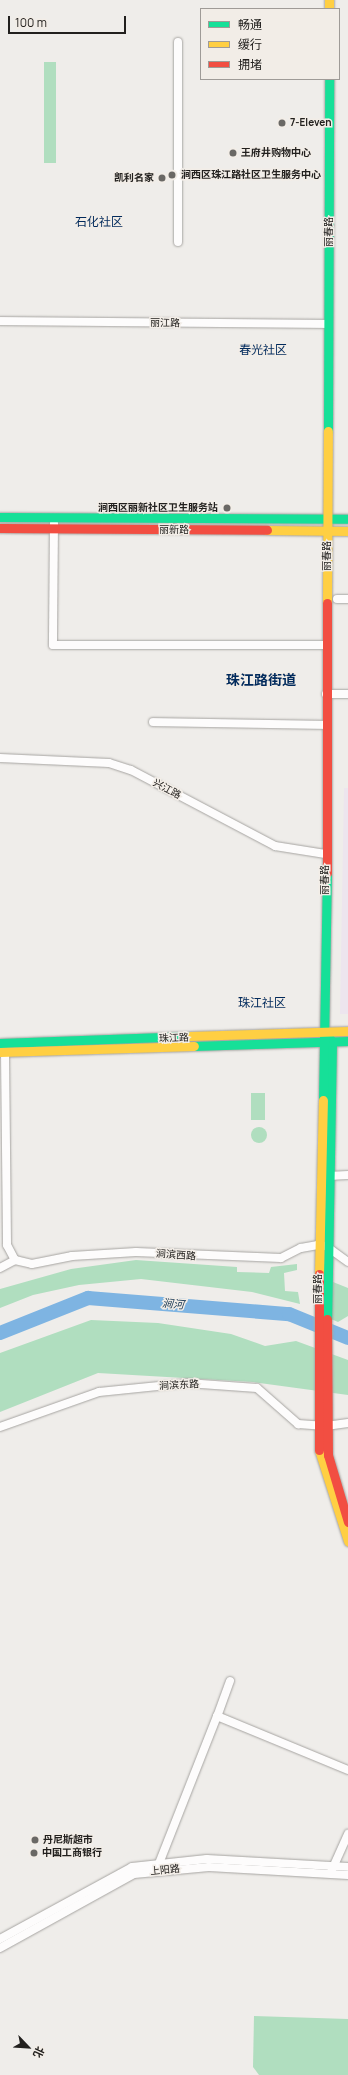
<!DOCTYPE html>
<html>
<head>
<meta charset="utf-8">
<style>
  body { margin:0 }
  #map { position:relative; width:348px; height:2075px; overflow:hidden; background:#efedea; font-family:Manrope,"Noto Sans SC",sans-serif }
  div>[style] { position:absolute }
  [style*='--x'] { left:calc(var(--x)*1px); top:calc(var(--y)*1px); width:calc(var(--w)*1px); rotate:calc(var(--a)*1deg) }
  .education>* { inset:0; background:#ede5ee }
  .green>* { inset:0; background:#b0debf; transform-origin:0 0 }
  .round { border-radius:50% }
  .river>* { height:14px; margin:-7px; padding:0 7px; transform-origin:7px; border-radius:7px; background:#7eb4e2 }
  .roads { filter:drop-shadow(0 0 1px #a6a4a1) drop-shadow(0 0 1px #a6a4a1) }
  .street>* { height:8px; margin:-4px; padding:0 4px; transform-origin:4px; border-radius:4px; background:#fdfcfc }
  .fast>* { height:9px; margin:-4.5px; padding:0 4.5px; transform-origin:4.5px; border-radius:4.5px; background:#16e098 }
  .slow>* { height:9px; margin:-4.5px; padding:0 4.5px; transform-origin:4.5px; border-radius:4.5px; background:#ffcf43 }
  .jam>* { height:9px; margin:-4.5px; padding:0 4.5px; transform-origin:4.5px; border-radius:4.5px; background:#f24e42 }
  .dots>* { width:11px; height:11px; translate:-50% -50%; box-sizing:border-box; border:2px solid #f2ede7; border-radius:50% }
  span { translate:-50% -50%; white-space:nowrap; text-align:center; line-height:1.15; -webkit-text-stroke:3px #f2ede7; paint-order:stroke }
  .poi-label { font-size:10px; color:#22201e; font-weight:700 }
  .left { translate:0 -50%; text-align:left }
  .right { translate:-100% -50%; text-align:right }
  .street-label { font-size:10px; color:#22201e }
  .water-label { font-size:11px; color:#153551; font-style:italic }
  .quarter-label { font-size:12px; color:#012a5c }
  .district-label { font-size:14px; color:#012a5c; font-weight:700 }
  .legend { position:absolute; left:200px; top:8px; width:140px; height:72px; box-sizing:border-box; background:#f2ede7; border:1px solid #9f9b97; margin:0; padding:5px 7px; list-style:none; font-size:12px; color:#22201e }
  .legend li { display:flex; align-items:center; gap:8px; height:20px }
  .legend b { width:20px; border:1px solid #9f9b97 }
  .north { position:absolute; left:8px; top:2027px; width:40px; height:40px; -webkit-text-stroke:3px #f2ede7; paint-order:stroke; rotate:115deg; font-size:11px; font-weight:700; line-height:16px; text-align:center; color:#22201e }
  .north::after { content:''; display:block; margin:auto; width:14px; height:18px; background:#22201e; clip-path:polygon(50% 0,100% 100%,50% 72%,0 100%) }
  .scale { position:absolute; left:8px; top:16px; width:118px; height:18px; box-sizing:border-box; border:2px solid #22201e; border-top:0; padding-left:5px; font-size:12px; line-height:14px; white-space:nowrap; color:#22201e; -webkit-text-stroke:3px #f2ede7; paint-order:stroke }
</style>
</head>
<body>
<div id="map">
  <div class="education">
    <i style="clip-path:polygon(344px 788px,348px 788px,348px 1014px,340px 1014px)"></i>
  </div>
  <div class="green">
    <i style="left:44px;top:62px;width:12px;height:101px"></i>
    <i style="left:251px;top:1093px;width:14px;height:27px"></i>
    <i class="round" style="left:251px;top:1127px;width:16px;height:16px"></i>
    <i style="clip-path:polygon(136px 1260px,237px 1267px,237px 1272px,269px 1273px,271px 1267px,297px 1264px,297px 1270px,284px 1273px,285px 1291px,298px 1292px,300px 1304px,252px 1292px,141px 1279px,79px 1285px,33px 1295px,0 1308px,0 1289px,71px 1269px)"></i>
    <i style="clip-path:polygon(333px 1282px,348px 1288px,348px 1316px,338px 1322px,331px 1319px)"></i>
    <i style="clip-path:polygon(91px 1320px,158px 1323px,231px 1334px,265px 1346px,296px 1341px,348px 1360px,348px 1395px,253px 1382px,98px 1373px,0 1412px,0 1353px)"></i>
    <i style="clip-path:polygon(254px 2016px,348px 2019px,348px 2075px,259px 2075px,253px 2067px)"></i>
  </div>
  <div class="river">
    <i style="--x:0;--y:1333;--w:95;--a:-21.7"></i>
    <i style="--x:88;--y:1298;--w:202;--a:4.6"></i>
    <i style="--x:289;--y:1314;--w:64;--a:22.1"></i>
  </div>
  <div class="roads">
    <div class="street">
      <i style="--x:178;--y:242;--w:200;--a:-90"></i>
      <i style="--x:0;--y:321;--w:329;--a:0.5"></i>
      <i style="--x:54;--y:523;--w:122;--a:90.5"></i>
      <i style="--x:53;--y:645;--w:273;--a:0"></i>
      <i style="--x:337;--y:599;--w:11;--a:0"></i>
      <i style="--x:326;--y:694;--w:22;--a:0"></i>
      <i style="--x:153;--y:722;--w:173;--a:1"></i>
      <i style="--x:0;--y:758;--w:109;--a:2.6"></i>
      <i style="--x:109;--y:763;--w:23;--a:18"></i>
      <i style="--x:131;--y:770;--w:163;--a:27.8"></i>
      <i style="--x:275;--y:846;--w:51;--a:9.1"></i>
      <i style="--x:5;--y:1052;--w:193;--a:89.4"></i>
      <i style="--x:7;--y:1245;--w:17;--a:62"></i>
      <i style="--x:328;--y:1176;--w:20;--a:-3"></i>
      <i style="--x:0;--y:1268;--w:17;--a:-28"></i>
      <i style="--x:15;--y:1260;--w:17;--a:13"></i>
      <i style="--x:32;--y:1264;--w:41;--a:-11.3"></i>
      <i style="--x:72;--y:1256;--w:64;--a:-3.6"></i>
      <i style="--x:136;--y:1252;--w:145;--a:2.4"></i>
      <i style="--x:281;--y:1258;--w:22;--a:-27"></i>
      <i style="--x:301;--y:1248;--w:17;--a:-10"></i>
      <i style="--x:318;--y:1245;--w:8;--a:7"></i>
      <i style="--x:326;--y:1246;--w:27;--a:36"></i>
      <i style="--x:0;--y:1427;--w:105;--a:-19.5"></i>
      <i style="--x:99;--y:1392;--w:88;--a:-5.8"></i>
      <i style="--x:187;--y:1383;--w:70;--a:4.1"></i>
      <i style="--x:257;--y:1388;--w:55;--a:41.3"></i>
      <i style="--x:298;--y:1424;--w:28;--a:4"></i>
      <i style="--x:326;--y:1426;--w:22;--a:-8"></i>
      <i style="--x:230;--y:1681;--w:37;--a:110"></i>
      <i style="--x:217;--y:1716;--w:142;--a:22.4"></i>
      <i style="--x:158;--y:1866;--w:161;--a:-68.5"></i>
      <i style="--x:331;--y:1872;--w:42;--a:-65.9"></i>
      <i style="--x:0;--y:1939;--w:150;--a:-28.6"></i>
      <i style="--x:132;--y:1867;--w:75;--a:-6.1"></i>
      <i style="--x:207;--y:1859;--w:141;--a:3.2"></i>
      <i style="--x:0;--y:1948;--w:153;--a:-28.9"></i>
      <i style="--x:134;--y:1874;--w:75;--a:-5.3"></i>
      <i style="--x:209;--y:1867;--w:139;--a:3.3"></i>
    </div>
    <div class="fast">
      <i style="--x:328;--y:431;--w:352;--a:-89.8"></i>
      <i style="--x:0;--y:517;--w:348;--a:0.3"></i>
      <i style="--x:326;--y:1032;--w:12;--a:59"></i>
      <i style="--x:332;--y:1042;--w:277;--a:91"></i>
      <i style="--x:0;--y:1043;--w:190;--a:-2.1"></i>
      <i style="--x:194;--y:1046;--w:154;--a:-1.9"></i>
      <i style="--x:323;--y:1100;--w:227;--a:-89"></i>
    </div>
    <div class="slow">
      <i style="--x:329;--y:0;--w:9;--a:90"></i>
      <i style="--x:267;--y:530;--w:81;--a:0.7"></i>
      <i style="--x:327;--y:603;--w:172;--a:-89.7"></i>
      <i style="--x:190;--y:1036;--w:158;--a:-1.8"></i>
      <i style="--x:0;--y:1052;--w:194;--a:-1.8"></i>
      <i style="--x:319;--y:1274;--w:174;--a:-88.7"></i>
      <i style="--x:319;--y:1450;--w:96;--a:72.3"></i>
    </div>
    <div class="jam">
      <i style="--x:0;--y:528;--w:267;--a:0.4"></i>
      <i style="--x:327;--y:873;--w:270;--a:-90"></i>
      <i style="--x:319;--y:1274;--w:176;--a:90"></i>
      <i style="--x:327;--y:1319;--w:136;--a:89.6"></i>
      <i style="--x:328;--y:1455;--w:70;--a:73.4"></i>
    </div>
  </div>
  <div class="dots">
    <i style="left:282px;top:123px;background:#6a6865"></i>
    <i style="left:233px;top:153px;background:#6a6865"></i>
    <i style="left:172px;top:175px;background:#6a6865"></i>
    <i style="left:162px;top:178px;background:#6a6865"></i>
    <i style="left:227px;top:508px;background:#6a6865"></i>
    <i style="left:35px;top:1840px;background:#6a6865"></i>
    <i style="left:34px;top:1853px;background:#6a6865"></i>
  </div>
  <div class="poi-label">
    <span class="left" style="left:290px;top:123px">7-Eleven</span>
    <span class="left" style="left:241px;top:153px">王府井购物中心</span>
    <span class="left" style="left:181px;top:175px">涧西区珠江路社区卫生服务中心</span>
    <span class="right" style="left:154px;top:178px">凯利名家</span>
    <span class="right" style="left:218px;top:508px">涧西区丽新社区卫生服务站</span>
    <span class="left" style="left:43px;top:1840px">丹尼斯超市</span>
    <span class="left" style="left:42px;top:1853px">中国工商银行</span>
  </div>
  <div class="street-label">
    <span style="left:329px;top:232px;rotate:-90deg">丽春路</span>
    <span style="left:165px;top:323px;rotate:1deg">丽江路</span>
    <span style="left:174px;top:530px">丽新路</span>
    <span style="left:327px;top:556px;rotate:-90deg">丽春路</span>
    <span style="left:167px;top:789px;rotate:28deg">兴江路</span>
    <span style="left:325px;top:880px;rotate:-90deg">丽春路</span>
    <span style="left:174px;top:1038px;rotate:-2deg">珠江路</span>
    <span style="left:176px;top:1255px;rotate:4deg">涧滨西路</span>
    <span style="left:318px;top:1289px;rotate:-90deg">丽春路</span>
    <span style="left:179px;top:1385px;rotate:-3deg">涧滨东路</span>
    <span style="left:165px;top:1870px;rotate:-6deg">上阳路</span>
  </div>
  <div class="water-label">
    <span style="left:173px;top:1304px;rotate:5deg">涧河</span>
  </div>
  <div class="quarter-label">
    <span style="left:99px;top:222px">石化社区</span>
    <span style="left:263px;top:350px">春光社区</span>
    <span style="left:262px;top:1003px">珠江社区</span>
  </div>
  <div class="district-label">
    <span style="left:261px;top:680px">珠江路街道</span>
  </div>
  <ul class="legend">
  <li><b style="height:5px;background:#16e098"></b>畅通</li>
  <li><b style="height:5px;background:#ffcf43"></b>缓行</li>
  <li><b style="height:5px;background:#f24e42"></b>拥堵</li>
  </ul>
  <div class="north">北</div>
  <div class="scale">100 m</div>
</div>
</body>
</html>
